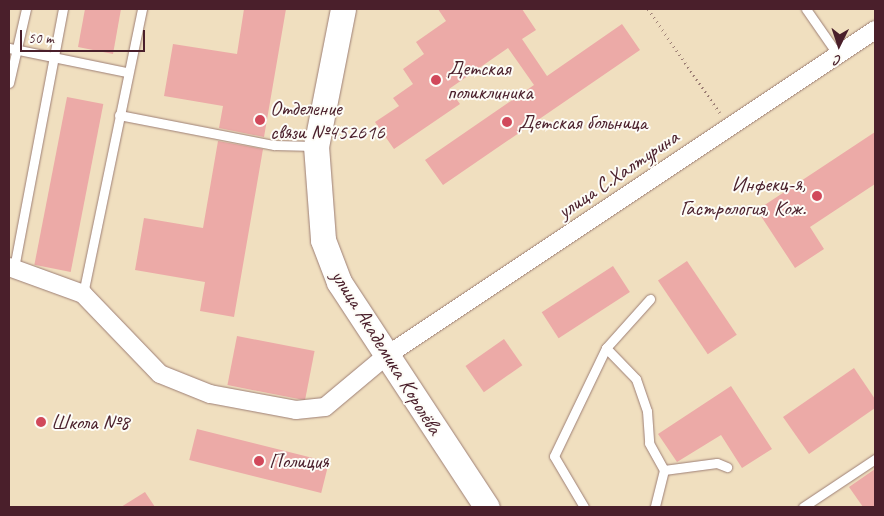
<!DOCTYPE html>
<html>
<head>
<meta charset="utf-8">
<style>
  body { margin:0 }
  #map { position:relative; width:884px; height:516px; overflow:hidden; background:#f0dfbf; font-family:Caveat,sans-serif }
  div>[style] { position:absolute }
  [style*='--x'] { left:calc(var(--x)*1px); top:calc(var(--y)*1px); width:calc(var(--w)*1px); rotate:calc(var(--a)*1deg) }
  .building>* { inset:0; background:#ecaaa7; transform-origin:0 0 }
  .path>* { height:3px; margin-top:-1.5px; transform-origin:0; background:repeating-linear-gradient(90deg,#9d7f75 0 1px,transparent 0 5px) }
  .roads { filter:drop-shadow(0 0 1px #9d7f75) drop-shadow(0 0 1px #9d7f75) }
  .lane>* { height:9px; margin:-4.5px; padding:0 4.5px; transform-origin:4.5px; border-radius:4.5px; background:#fff }
  .street>* { height:18px; margin:-9px; padding:0 9px; transform-origin:9px; border-radius:9px; background:#fff }
  .secondary>* { height:25px; margin:-12.5px; padding:0 12.5px; transform-origin:12.5px; border-radius:12.5px; background:#fff }
  .dots>* { width:14px; height:14px; translate:-50% -50%; box-sizing:border-box; border:2px solid #fdfcf7; border-radius:50% }
  span { translate:-50% -50%; white-space:nowrap; text-align:center; line-height:1.15; -webkit-text-stroke:4px #fdfcf7; paint-order:stroke }
  .poi-label { font-size:21px; color:#4a1f2b }
  .left { translate:0 -50%; text-align:left }
  .right { translate:-100% -50%; text-align:right }
  .street-label { font-size:21px; color:#4a1f2b }
  .frame { position:absolute; inset:0; border:10px solid #4a1f2b; pointer-events:none }
  .north { position:absolute; left:814px; top:20px; width:50px; height:50px; -webkit-text-stroke:4px #fdfcf7; paint-order:stroke; rotate:184deg; font-size:14px; font-weight:700; line-height:20px; text-align:center; color:#4a1f2b }
  .north::after { content:''; display:block; margin:auto; width:18px; height:22px; background:#4a1f2b; clip-path:polygon(50% 0,100% 100%,50% 72%,0 100%) }
  .scale { position:absolute; left:20px; top:30px; width:125px; height:22px; box-sizing:border-box; border:2px solid #4a1f2b; border-top:0; padding-left:6px; font-size:15px; line-height:18px; white-space:nowrap; color:#4a1f2b; -webkit-text-stroke:4px #fdfcf7; paint-order:stroke }
</style>
</head>
<body>
<div id="map">
  <div class="building">
    <i style="clip-path:polygon(85px 9px,121px 9px,113px 54px,78px 47px)"></i>
    <i style="clip-path:polygon(244px 9px,286px 9px,264px 137px,219px 128px,223px 106px,164px 96px,173px 44px,237px 54px)"></i>
    <i style="clip-path:polygon(438px 9px,522px 9px,536px 30px,522px 39px,547px 76px,622px 24px,640px 50px,443px 185px,425px 160px,534px 85px,508px 48px,449px 89px,460px 104px,394px 149px,375px 122px,399px 106px,393px 98px,413px 84px,403px 69px,424px 54px,416px 42px,446px 21px)"></i>
    <i style="left:67px;top:97px;width:37px;height:171px;rotate:11deg"></i>
    <i style="clip-path:polygon(875px 132px,875px 184px,810px 227px,824px 249px,795px 268px,757px 210px)"></i>
    <i style="clip-path:polygon(218px 141px,263px 149px,234px 317px,200px 311px,205px 282px,135px 270px,144px 218px,203px 228px)"></i>
    <i style="left:687px;top:261px;width:89px;height:35px;rotate:56deg"></i>
    <i style="left:613px;top:266px;width:31px;height:85px;rotate:57deg"></i>
    <i style="left:237px;top:336px;width:79px;height:50px;rotate:11deg"></i>
    <i style="left:504px;top:339px;width:32px;height:47px;rotate:55deg"></i>
    <i style="clip-path:polygon(854px 368px,875px 399px,875px 408px,809px 454px,783px 417px)"></i>
    <i style="clip-path:polygon(731px 386px,772px 449px,742px 468px,721px 435px,677px 462px,658px 434px)"></i>
    <i style="left:197px;top:429px;width:136px;height:32px;rotate:14deg"></i>
    <i style="clip-path:polygon(875px 469px,875px 507px,863px 507px,849px 487px)"></i>
    <i style="clip-path:polygon(145px 492px,155px 507px,121px 507px)"></i>
  </div>
  <div class="path">
    <i style="--x:648;--y:9;--w:126;--a:55.3"></i>
  </div>
  <div class="roads">
    <div class="lane">
      <i style="--x:806;--y:9;--w:56;--a:55.2"></i>
      <i style="--x:9;--y:48;--w:119;--a:11.6"></i>
      <i style="--x:9;--y:83;--w:76;--a:-77.1"></i>
      <i style="--x:119;--y:115;--w:158;--a:11"></i>
      <i style="--x:274;--y:145;--w:40;--a:1.4"></i>
      <i style="--x:14;--y:268;--w:264;--a:-79.3"></i>
      <i style="--x:83;--y:294;--w:291;--a:-78.3"></i>
      <i style="--x:606;--y:348;--w:43;--a:45.9"></i>
      <i style="--x:636;--y:379;--w:34;--a:71"></i>
      <i style="--x:647;--y:411;--w:32;--a:86"></i>
      <i style="--x:649;--y:443;--w:31;--a:61"></i>
      <i style="--x:664;--y:470;--w:38;--a:104"></i>
      <i style="--x:664;--y:470;--w:53;--a:-7.5"></i>
      <i style="--x:717;--y:463;--w:11;--a:22"></i>
      <i style="--x:584;--y:507;--w:59;--a:-120.5"></i>
      <i style="--x:554;--y:456;--w:120;--a:-64.3"></i>
      <i style="--x:606;--y:348;--w:66;--a:-48.1"></i>
      <i style="--x:803;--y:507;--w:87;--a:-33.7"></i>
    </div>
    <div class="street">
      <i style="--x:9;--y:267;--w:79;--a:20"></i>
      <i style="--x:83;--y:294;--w:111;--a:46.1"></i>
      <i style="--x:160;--y:374;--w:54;--a:21.8"></i>
      <i style="--x:210;--y:394;--w:87;--a:10.5"></i>
      <i style="--x:296;--y:410;--w:29;--a:-6"></i>
      <i style="--x:325;--y:407;--w:80;--a:-39.9"></i>
      <i style="--x:386;--y:356;--w:588;--a:-33.69"></i>
    </div>
    <div class="secondary">
      <i style="--x:343;--y:9;--w:140;--a:101.1"></i>
      <i style="--x:316;--y:146;--w:94;--a:85.7"></i>
      <i style="--x:323;--y:240;--w:45;--a:69.1"></i>
      <i style="--x:339;--y:282;--w:269;--a:56.7"></i>
    </div>
  </div>
  <div class="dots">
    <i style="left:436px;top:80px;background:#d1495b"></i>
    <i style="left:260px;top:120px;background:#d1495b"></i>
    <i style="left:507px;top:122px;background:#d1495b"></i>
    <i style="left:817px;top:196px;background:#d1495b"></i>
    <i style="left:41px;top:422px;background:#d1495b"></i>
    <i style="left:259px;top:461px;background:#d1495b"></i>
  </div>
  <div class="poi-label">
    <span class="left" style="left:447px;top:80px">Детская<br>поликлиника</span>
    <span class="left" style="left:270px;top:120px">Отделение<br>связи №452616</span>
    <span class="left" style="left:518px;top:122px">Детская больница</span>
    <span class="right" style="left:806px;top:196px">Инфекц-я,<br>Гастрология, Кож.</span>
    <span class="left" style="left:51px;top:422px">Школа №8</span>
    <span class="left" style="left:269px;top:461px">Полиция</span>
  </div>
  <div class="street-label">
    <span style="left:618px;top:174px;rotate:-34deg">улица С.Халтурина</span>
    <span style="left:387px;top:352px;rotate:58deg">улица Академика Королёва</span>
  </div>
  <div class="frame"></div>
  <div class="north">С</div>
  <div class="scale">50 m</div>
</div>
</body>
</html>
